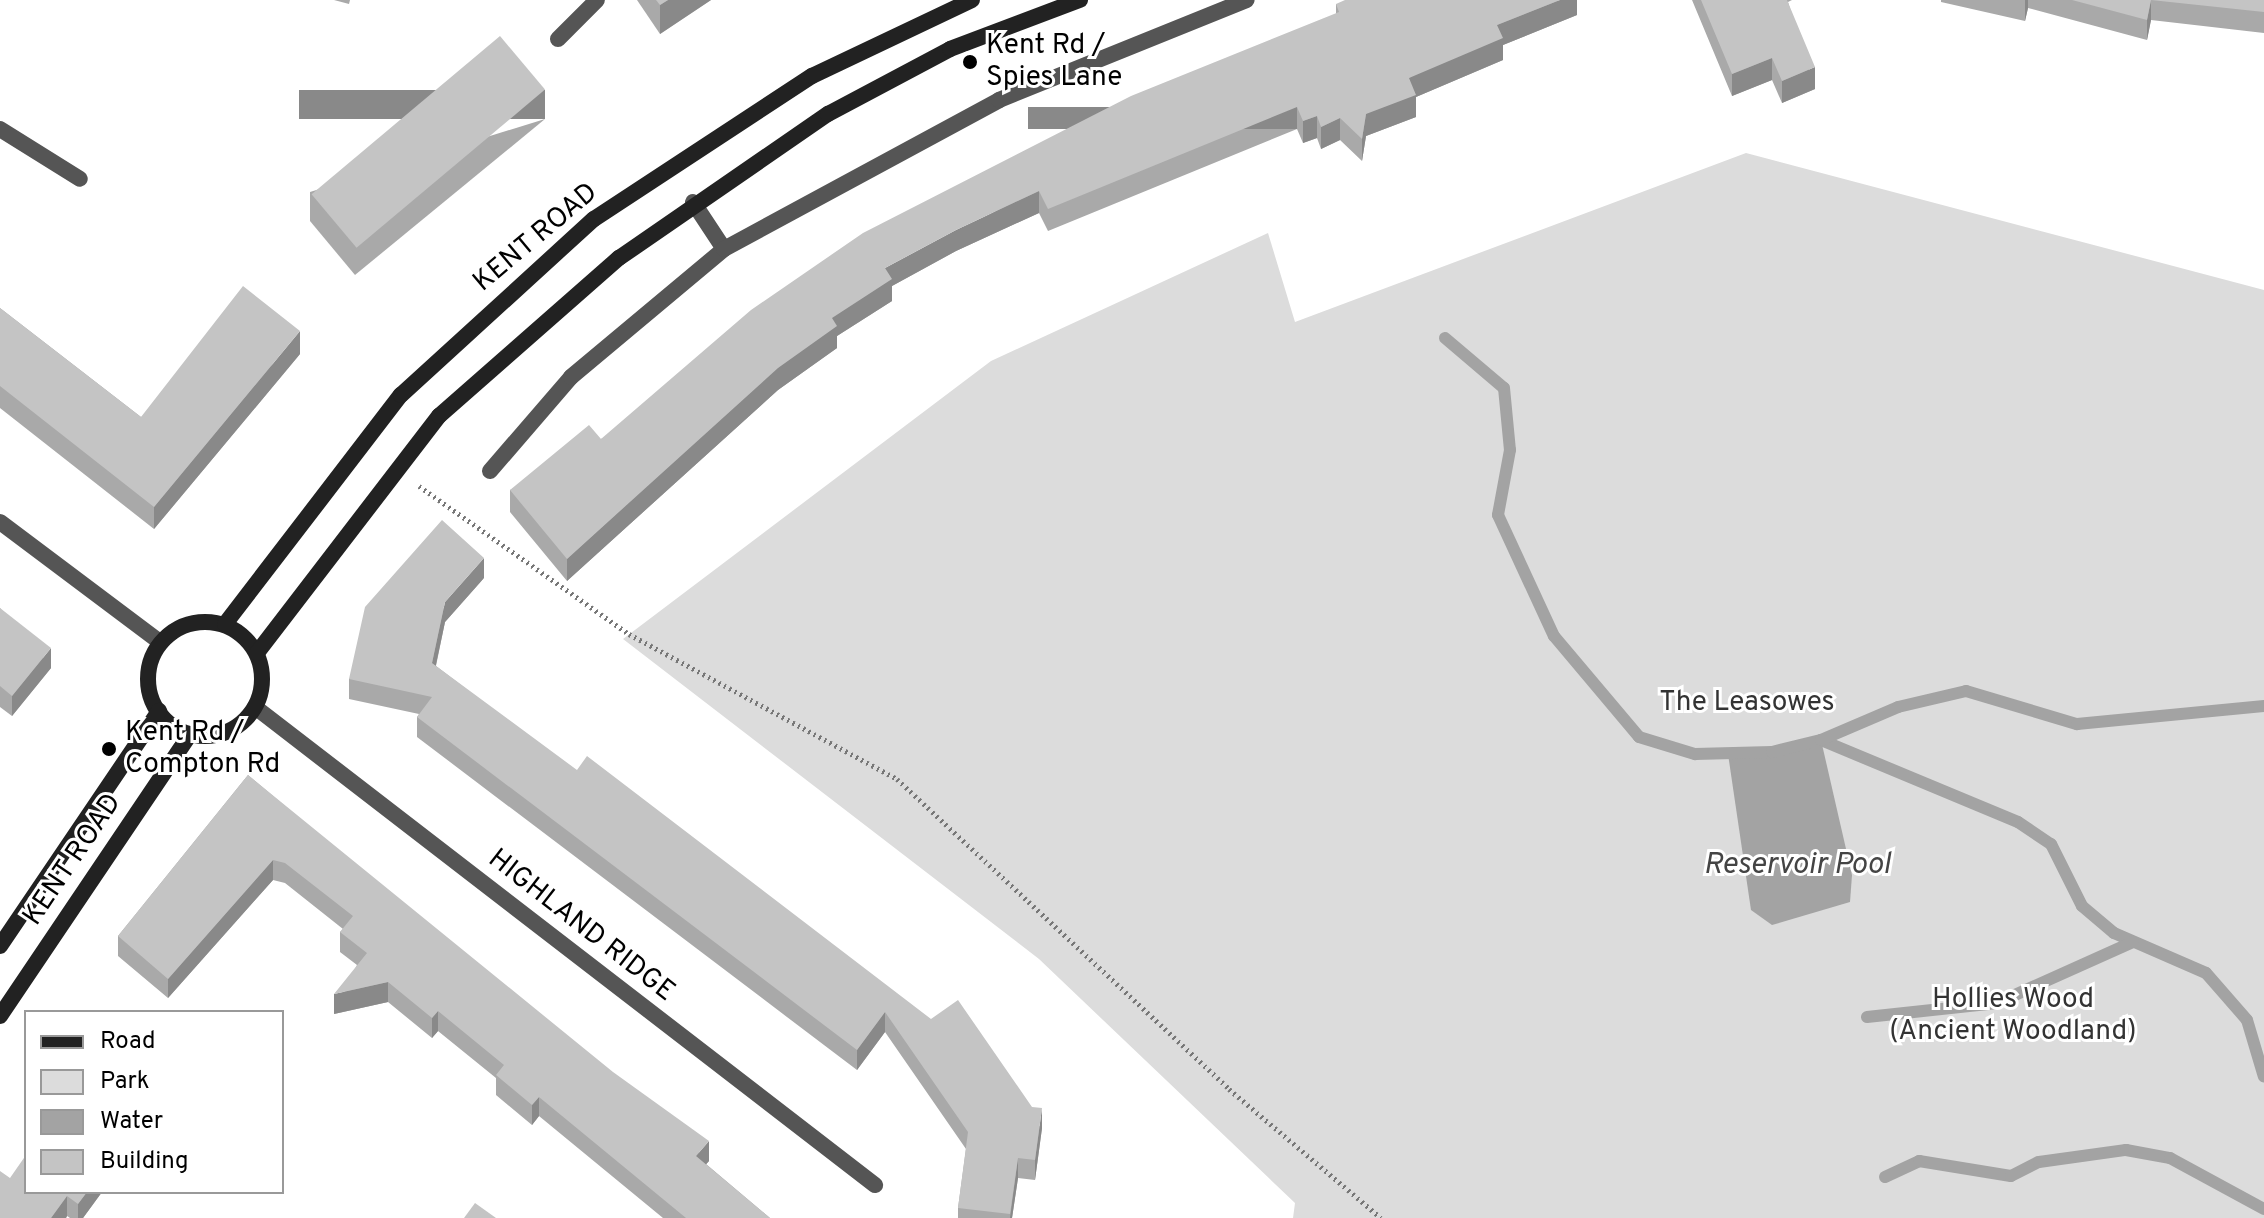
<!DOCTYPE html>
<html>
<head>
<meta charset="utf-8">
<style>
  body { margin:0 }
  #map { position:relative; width:2264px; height:1218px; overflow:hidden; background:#fff; font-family:Overpass,sans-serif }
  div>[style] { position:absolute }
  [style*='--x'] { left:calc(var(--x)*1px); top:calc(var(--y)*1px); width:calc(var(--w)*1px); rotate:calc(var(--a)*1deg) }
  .green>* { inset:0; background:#dcdcdc }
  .water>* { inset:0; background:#a3a3a3 }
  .stream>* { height:12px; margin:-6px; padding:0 6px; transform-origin:6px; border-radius:6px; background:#a3a3a3 }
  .path>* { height:5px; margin-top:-2.5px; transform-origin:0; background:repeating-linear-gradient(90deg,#777 0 2px,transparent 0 6px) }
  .service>* { height:16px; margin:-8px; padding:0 8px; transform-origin:8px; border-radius:8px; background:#555 }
  .minor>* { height:16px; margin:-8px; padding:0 8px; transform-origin:8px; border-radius:8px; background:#555 }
  .secondary>* { height:16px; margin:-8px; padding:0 8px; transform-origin:8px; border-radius:8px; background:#222 }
  .secondary>.ring { margin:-8px; padding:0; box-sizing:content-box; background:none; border:16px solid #222; border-radius:50% }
  .wall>* { inset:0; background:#a9a9a9 }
  .shaded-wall>* { inset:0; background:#898989; transform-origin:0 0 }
  .building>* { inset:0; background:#c4c4c4; transform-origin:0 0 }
  .dots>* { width:22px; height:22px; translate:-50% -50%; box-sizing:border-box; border:4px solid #fff; border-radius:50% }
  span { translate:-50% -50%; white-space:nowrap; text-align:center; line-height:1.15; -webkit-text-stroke:6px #fff; paint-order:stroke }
  .poi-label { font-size:28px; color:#000 }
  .left { translate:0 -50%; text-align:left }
  .street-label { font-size:28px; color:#000 }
  .park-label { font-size:28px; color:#333 }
  .water-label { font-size:30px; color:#444; font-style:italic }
  .legend { position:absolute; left:24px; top:1010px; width:260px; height:184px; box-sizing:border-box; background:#fff; border:2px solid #999; margin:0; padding:10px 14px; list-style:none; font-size:24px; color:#000 }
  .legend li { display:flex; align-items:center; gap:16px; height:40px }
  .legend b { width:40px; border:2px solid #999 }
</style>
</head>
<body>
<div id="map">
  <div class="green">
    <i style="clip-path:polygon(1746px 153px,2264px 290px,2264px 1218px,1293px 1218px,1295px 1203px,1039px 959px,623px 639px,991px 361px,1268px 233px,1295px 322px)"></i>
  </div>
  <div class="water">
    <i style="clip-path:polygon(1821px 740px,1852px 875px,1850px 902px,1772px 925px,1751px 910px,1728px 754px)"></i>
  </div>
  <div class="stream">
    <i style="--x:1445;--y:338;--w:77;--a:40.3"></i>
    <i style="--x:1504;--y:388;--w:62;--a:84.5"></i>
    <i style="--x:1510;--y:450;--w:66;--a:100.5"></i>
    <i style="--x:1498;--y:515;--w:133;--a:65.2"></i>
    <i style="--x:1554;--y:636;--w:132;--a:49.9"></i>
    <i style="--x:1639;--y:737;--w:59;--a:16.9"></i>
    <i style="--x:1695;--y:754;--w:77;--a:-1.5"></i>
    <i style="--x:1772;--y:752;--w:50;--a:-13.8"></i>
    <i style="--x:1821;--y:740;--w:213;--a:22.6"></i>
    <i style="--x:2018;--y:822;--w:40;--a:34"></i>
    <i style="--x:2051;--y:844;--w:69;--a:63.4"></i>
    <i style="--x:2082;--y:906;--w:42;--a:40.2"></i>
    <i style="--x:2114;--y:933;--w:100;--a:23.5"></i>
    <i style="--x:2206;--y:973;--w:62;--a:48.9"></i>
    <i style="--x:2247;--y:1020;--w:59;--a:73.4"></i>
    <i style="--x:1821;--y:740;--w:84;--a:-23.2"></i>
    <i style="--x:1898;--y:707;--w:70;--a:-13.2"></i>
    <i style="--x:1966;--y:691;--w:116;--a:16.6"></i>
    <i style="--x:2077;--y:724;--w:188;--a:-5.5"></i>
    <i style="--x:1867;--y:1017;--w:131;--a:-6.1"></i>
    <i style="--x:1997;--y:1003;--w:149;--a:-24.2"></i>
    <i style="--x:1885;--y:1177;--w:38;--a:-25"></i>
    <i style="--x:1919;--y:1161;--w:93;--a:9.3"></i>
    <i style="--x:2011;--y:1176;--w:31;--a:-27"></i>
    <i style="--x:2039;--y:1162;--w:88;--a:-7.9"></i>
    <i style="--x:2126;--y:1150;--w:45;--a:10.3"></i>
    <i style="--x:2170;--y:1158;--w:107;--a:28.5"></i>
  </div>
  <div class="path">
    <i style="--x:419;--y:486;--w:257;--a:35.2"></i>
    <i style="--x:629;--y:634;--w:305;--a:28.4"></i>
    <i style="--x:897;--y:779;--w:454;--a:43"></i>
    <i style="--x:1229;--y:1089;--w:199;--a:40.3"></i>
  </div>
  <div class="service">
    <i style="--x:558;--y:39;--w:55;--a:-45"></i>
    <i style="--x:0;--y:129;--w:94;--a:32"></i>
  </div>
  <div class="minor">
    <i style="--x:693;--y:202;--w:56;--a:56.6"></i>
    <i style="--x:490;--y:471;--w:124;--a:-49.2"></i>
    <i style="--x:571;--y:377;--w:199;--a:-39.9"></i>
    <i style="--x:724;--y:249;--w:313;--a:-28.4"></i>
    <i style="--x:999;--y:100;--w:267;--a:-22"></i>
    <i style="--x:0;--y:522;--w:201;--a:36.9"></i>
    <i style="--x:255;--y:707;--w:783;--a:37.63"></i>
  </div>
  <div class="secondary">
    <i class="ring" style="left:148px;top:622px;width:98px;height:98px"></i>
    <i style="--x:225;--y:624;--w:289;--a:-52.5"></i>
    <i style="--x:401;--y:395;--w:261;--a:-42.4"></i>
    <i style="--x:594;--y:219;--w:261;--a:-33.3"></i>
    <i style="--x:812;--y:76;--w:177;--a:-25.4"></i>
    <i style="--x:257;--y:653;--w:299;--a:-52.5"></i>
    <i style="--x:439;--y:416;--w:240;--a:-41.3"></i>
    <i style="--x:619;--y:258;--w:254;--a:-34.6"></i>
    <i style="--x:828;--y:114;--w:138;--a:-28"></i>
    <i style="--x:950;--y:49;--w:139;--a:-20.7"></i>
    <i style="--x:0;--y:946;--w:284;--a:-55.9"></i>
    <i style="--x:0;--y:1016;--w:340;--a:-56"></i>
  </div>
  <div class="wall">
    <i style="clip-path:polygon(334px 0,350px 0,349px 4px)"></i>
    <i style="clip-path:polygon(637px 0,711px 0,660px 34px)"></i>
    <i style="clip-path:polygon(1577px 0,1577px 15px,1503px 45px,1503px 60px,1416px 97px,1416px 117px,1366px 136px,1362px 161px,1340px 140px,1321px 149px,1317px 138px,1303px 143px,1297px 129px,1048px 231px,1039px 213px,956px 251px,892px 286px,892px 301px,837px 336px,837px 348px,778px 390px,567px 581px,510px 512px,510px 490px,601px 439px,1336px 14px,1336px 4px)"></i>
    <i style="clip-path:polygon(1692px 0,1792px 0,1788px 2px,1815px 89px,1782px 103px,1772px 80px,1732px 96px)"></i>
    <i style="clip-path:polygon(1941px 0,2264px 0,2264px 33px,2151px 20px,2147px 40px,2028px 8px,2025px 21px,1941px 2px)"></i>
    <i style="clip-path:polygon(545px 119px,355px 275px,310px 221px,310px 192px)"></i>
    <i style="clip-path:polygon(0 308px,141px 417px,300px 354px,154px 529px,0 408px)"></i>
    <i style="clip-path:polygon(484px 578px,445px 622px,436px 666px,1042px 1128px,1035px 1180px,1018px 1178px,1012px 1218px,958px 1218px,958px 1208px,966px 1149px,885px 1032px,857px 1070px,417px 737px,417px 717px,419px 714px,349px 699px,349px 679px)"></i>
    <i style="clip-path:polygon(0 608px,51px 668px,12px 716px,0 707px)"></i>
    <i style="clip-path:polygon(248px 775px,709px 1161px,706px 1164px,770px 1218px,663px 1218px,539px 1116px,532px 1125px,496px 1095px,496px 1078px,438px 1031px,432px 1038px,388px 1002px,334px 1014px,357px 965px,340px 952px,340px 932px,343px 929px,285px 883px,273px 880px,168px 998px,118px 956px,118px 936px)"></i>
    <i style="clip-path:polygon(26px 1192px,102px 1192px,83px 1218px,70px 1218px,67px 1216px,66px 1218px,0 1218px)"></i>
  </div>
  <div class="shaded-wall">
    <i style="clip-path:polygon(668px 0,711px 0,660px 34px,660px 5px)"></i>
    <i style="clip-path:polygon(1560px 0,1577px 0,1577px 15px,1503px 45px,1503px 60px,1416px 97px,1416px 117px,1366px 136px,1362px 161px,1362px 139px,1366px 114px,1409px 78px,1497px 25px)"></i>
    <i style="clip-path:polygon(2025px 0,2028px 0,2028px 8px,2025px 21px)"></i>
    <i style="clip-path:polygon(2151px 0,2151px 20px,2147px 40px,2147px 20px)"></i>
    <i style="clip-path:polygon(1772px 58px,1772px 80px,1732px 96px,1732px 74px)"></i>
    <i style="clip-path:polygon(1815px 67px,1815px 89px,1782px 103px,1782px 81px)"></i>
    <i style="left:545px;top:90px;width:29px;height:246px;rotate:90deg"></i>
    <i style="left:1297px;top:107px;width:22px;height:269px;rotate:90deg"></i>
    <i style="clip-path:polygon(1317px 116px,1317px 138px,1303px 143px,1303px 121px)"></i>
    <i style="clip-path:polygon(1340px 118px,1340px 140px,1321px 149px,1321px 127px)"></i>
    <i style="clip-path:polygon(1039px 191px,1039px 213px,956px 251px,892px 286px,892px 301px,837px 336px,837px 348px,778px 390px,567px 581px,567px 559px,885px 268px,956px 230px)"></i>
    <i style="clip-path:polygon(300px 331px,300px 354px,154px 529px,154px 507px)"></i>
    <i style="clip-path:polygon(484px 558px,484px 578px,445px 622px,432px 683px,432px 663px,445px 602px)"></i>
    <i style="clip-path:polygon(51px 648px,51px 668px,12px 716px,12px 696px)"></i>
    <i style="clip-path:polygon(273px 860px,273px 880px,168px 998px,168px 979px)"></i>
    <i style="clip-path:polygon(388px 982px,388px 1002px,334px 1014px,334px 994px)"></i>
    <i style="clip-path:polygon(438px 1011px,438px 1031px,432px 1038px,432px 1018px)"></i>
    <i style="clip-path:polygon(885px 1012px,885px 1032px,857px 1070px,857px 1050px)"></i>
    <i style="clip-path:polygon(539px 1097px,539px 1116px,532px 1125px,532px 1105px)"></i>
    <i style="clip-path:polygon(1042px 1108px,1042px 1128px,1035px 1180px,1035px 1160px)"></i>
    <i style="clip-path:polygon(709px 1141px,709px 1161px,696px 1176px,696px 1156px)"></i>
    <i style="clip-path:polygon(1018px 1158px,1018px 1178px,1012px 1218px,1010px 1218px)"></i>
    <i style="clip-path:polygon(87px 1192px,102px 1192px,83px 1218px,78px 1218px,78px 1204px)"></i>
    <i style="clip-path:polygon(67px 1196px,67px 1216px,66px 1218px,51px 1218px)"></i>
  </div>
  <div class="building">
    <i style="clip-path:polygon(656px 0,668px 0,660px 5px)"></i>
    <i style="clip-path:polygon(1345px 0,1560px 0,1497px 25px,1503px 38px,1409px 78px,1416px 95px,1366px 114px,1362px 139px,1340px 118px,1321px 127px,1317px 116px,1303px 121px,1297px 107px,1048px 209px,1039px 191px,956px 230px,885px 268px,892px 279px,832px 318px,837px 326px,778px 368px,567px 559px,510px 490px,589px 425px,601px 439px,751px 310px,863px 233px,1131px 96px,1339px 12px,1336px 4px)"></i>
    <i style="clip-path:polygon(1701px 0,1787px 0,1815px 67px,1782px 81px,1772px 58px,1732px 74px)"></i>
    <i style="clip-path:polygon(2072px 0,2264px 0,2264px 12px,2151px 0,2147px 20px)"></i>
    <i style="left:500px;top:36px;width:70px;height:246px;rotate:50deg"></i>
    <i style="clip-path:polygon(243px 286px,300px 331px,154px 507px,0 386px,0 308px,141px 417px)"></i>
    <i style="clip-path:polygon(442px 520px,484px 558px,445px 602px,432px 663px,577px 770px,587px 756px,931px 1019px,958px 1000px,1032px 1107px,1042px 1108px,1035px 1160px,1018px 1158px,1010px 1214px,958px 1208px,968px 1132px,885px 1012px,857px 1050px,417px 717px,432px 697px,349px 679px,365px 607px)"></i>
    <i style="clip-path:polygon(0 608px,51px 648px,12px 696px,0 686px)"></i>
    <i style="clip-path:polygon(248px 775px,613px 1072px,709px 1141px,696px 1156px,770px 1218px,686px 1218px,539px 1097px,532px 1105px,496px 1075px,504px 1065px,438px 1011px,432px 1018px,388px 982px,334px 994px,367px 953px,340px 932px,353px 916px,285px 863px,273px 860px,168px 979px,118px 936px)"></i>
    <i style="clip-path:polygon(26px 1155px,26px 1192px,87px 1192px,78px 1204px,67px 1196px,51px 1218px,0 1218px,0 1171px,10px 1178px)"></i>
    <i style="clip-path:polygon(475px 1203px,496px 1218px,464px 1218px)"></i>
  </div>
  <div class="dots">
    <i style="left:970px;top:62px;background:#000"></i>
    <i style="left:109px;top:749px;background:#000"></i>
  </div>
  <div class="poi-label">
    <span class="left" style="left:986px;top:62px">Kent Rd /<br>Spies Lane</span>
    <span class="left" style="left:125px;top:749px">Kent Rd /<br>Compton Rd</span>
  </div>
  <div class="street-label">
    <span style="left:536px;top:238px;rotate:-40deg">KENT ROAD</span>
    <span style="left:73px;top:860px;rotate:-56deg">KENT ROAD</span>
    <span style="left:581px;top:926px;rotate:38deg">HIGHLAND RIDGE</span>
  </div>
  <div class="park-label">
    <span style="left:1747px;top:703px">The Leasowes</span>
    <span style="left:2013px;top:1016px">Hollies Wood<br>(Ancient Woodland)</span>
  </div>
  <div class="water-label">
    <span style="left:1797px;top:866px">Reservoir Pool</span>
  </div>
  <ul class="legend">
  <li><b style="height:10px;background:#222"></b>Road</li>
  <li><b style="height:22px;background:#dcdcdc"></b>Park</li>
  <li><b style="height:22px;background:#a3a3a3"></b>Water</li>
  <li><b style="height:22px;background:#c4c4c4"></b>Building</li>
  </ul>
</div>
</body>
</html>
